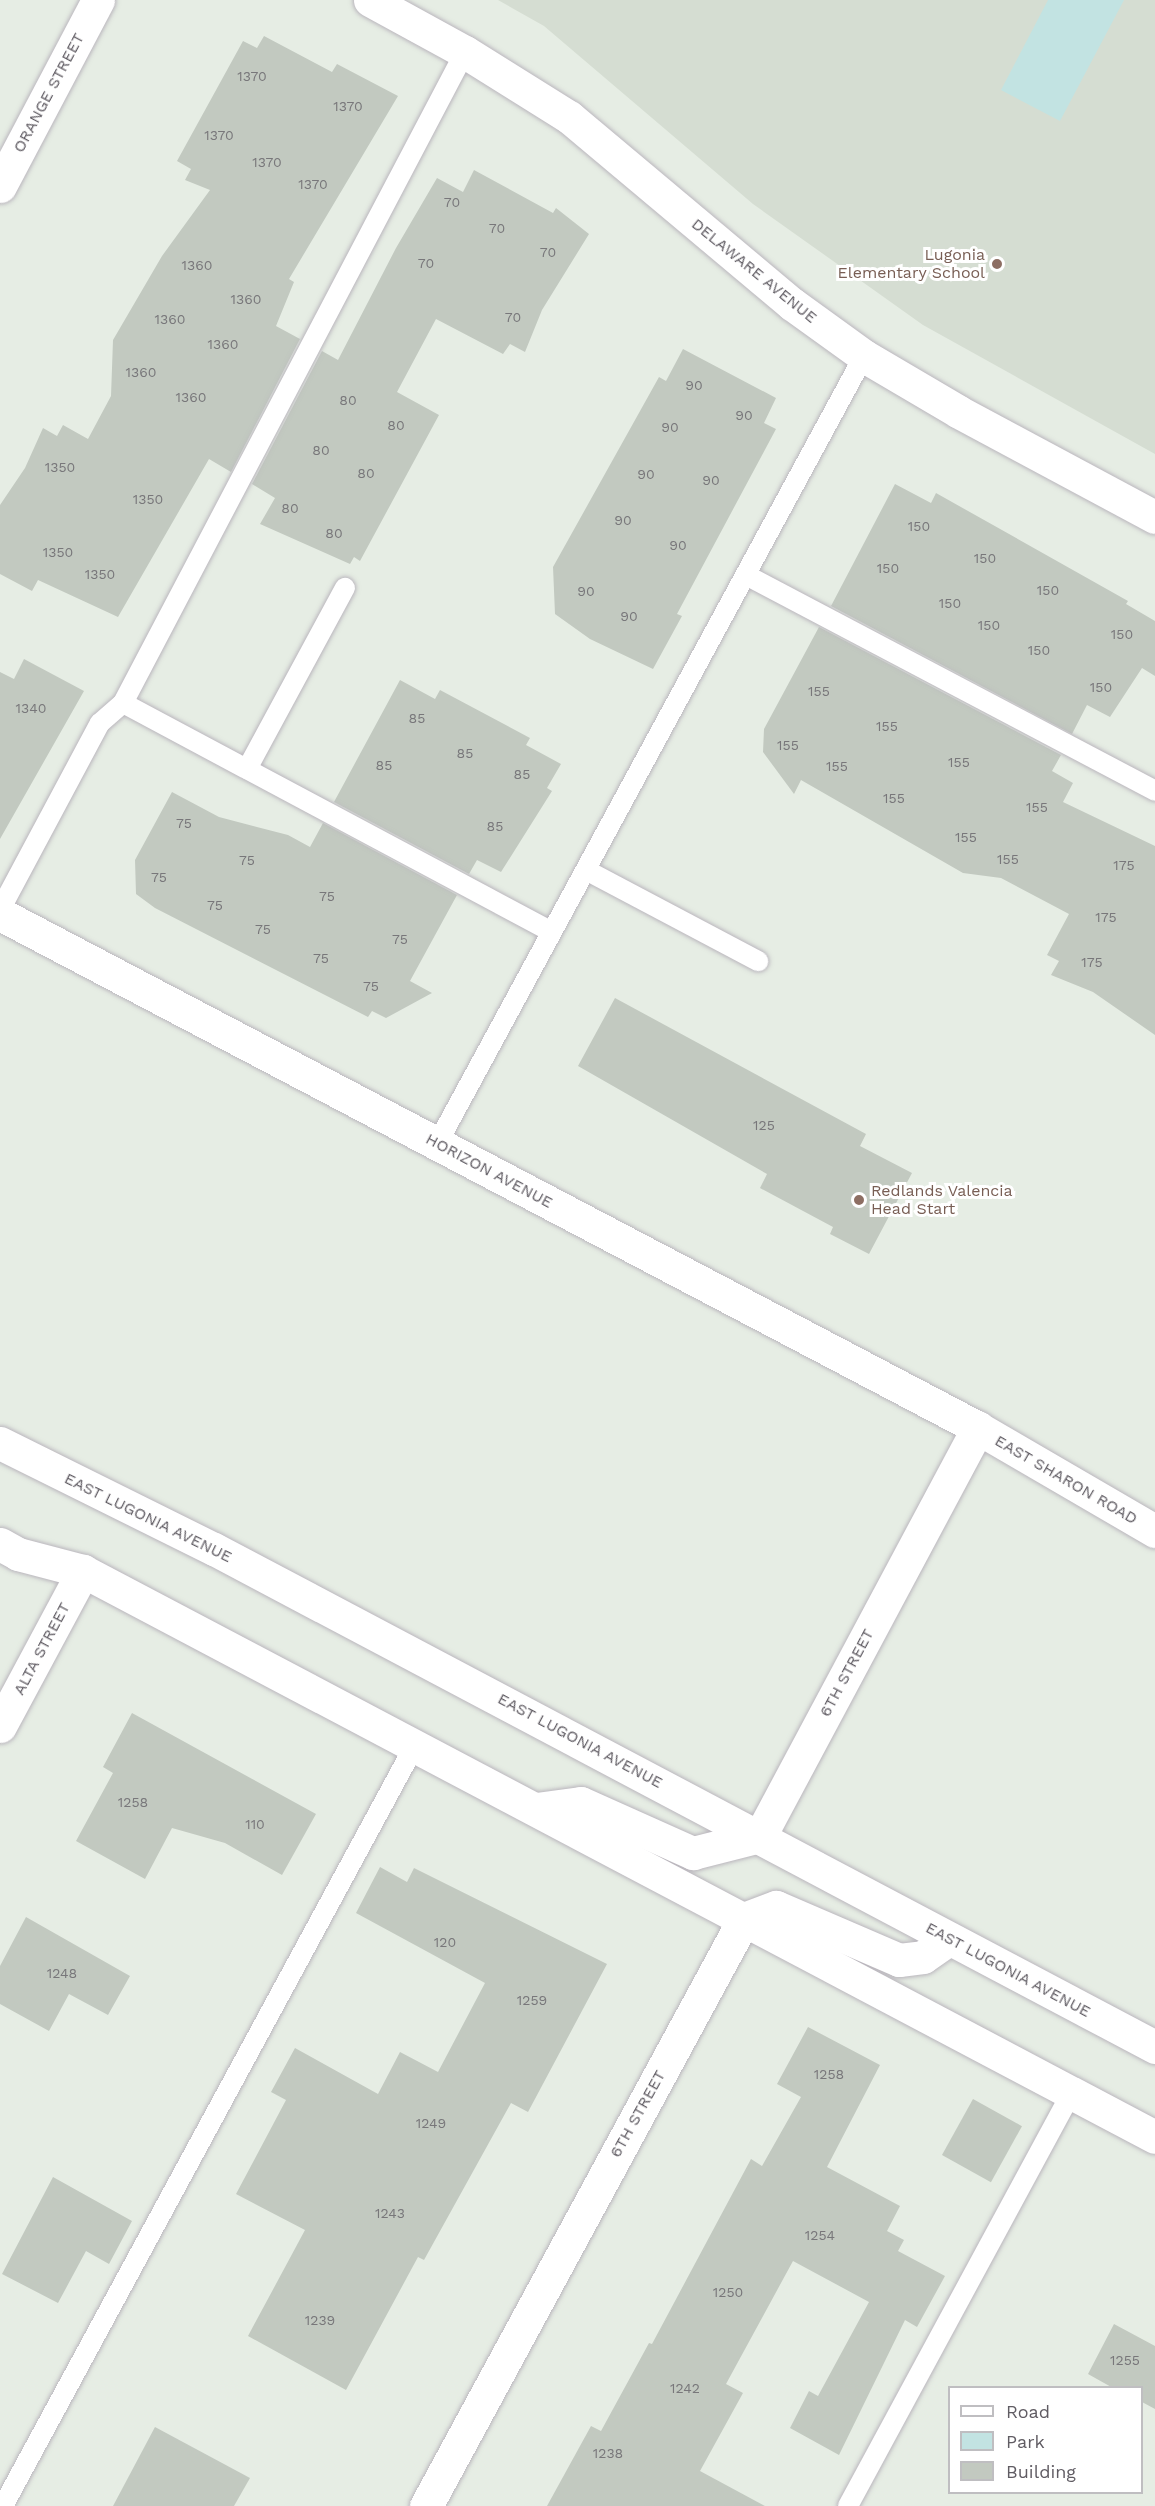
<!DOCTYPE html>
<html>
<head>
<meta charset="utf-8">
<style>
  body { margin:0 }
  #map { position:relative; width:1155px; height:2506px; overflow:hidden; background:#e6ede4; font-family:"Work Sans",sans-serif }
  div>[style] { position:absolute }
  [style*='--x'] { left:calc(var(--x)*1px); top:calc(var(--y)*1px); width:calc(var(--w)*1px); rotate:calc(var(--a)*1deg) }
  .education>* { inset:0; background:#d5ddd2 }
  .green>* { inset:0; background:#c2e3e2 }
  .building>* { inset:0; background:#c2c9c0; transform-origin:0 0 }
  .roads { filter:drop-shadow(0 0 2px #bab6bd) drop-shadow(0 0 2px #bab6bd) }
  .lane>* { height:20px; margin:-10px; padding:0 10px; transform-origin:10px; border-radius:10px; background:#fff }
  .street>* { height:33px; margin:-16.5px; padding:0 16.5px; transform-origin:16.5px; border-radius:16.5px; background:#fff }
  .secondary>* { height:33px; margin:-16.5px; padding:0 16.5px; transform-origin:16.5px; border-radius:16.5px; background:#fff }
  .dots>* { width:16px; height:16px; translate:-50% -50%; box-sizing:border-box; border:3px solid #fff; border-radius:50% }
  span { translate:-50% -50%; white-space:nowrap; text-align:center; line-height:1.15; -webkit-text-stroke:6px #fff; paint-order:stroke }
  .number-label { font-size:14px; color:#78777a }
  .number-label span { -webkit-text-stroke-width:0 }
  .street-label { font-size:16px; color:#605c63 }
  .education-label { font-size:16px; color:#785e54 }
  .right { translate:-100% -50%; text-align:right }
  .left { translate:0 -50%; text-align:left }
  .legend { position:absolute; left:948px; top:2386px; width:195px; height:108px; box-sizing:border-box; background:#fff; border:2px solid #bfbec1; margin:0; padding:8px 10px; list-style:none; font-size:18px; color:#605c63 }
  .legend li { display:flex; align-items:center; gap:12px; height:30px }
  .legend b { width:30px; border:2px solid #bfbec1 }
</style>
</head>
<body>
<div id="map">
  <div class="education">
    <i style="clip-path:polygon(498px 0,1155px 0,1155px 454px,923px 325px,753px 204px,544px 26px)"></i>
  </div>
  <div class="green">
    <i style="clip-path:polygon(1048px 0,1124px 0,1060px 121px,1001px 90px)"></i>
  </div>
  <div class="building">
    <i style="clip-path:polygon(264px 36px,332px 72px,337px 64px,398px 96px,289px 279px,294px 282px,276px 326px,300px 339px,231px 472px,209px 459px,118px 617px,38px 580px,32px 591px,0 574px,0 505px,25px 468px,43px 428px,57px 436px,63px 425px,88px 439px,111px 396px,113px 340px,162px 256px,210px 190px,185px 180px,191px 169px,177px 161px,243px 41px,257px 48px)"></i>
    <i style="clip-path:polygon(474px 170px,553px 213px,556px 208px,589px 234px,542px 310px,525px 352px,510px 344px,503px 354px,436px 319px,397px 392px,439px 415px,360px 561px,354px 557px,350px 564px,260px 524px,275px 498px,252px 484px,322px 351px,338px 360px,396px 248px,437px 178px,463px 192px)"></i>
    <i style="clip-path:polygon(683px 349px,776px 398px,764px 423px,776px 429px,677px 614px,682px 616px,653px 669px,590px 639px,555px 614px,553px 567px,659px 377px,666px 381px)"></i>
    <i style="clip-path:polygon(895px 484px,931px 503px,936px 493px,1128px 601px,1126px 604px,1155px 621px,1155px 676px,1142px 668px,1110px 717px,1087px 705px,1072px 734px,831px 606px)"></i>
    <i style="clip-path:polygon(819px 627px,1061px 755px,1052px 771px,1073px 783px,1063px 802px,1155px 846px,1155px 1035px,1093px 992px,1051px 975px,1059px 961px,1047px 955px,1069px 914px,1001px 878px,963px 873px,801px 780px,794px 794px,763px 752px,764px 729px)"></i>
    <i style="clip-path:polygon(24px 659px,84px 691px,0 839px,0 672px,14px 679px)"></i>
    <i style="clip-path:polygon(400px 680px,435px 699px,440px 690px,530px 738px,526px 745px,561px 764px,547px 788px,552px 791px,501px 872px,477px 860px,469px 874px,334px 802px)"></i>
    <i style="clip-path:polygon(172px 792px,219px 817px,288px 835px,310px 847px,323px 823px,457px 895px,410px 981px,432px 993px,386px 1018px,372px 1011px,368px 1017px,155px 908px,136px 894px,135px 860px)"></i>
    <i style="clip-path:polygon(615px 998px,866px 1134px,860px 1146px,912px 1173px,869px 1254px,830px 1234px,833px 1227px,760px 1188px,767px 1174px,578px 1066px)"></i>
    <i style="clip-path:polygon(132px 1713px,316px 1814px,282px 1875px,225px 1843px,172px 1828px,145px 1879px,76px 1841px,113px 1773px,103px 1767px)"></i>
    <i style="clip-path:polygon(380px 1867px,407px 1882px,414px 1868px,607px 1964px,528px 2112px,511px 2103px,424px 2260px,418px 2257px,346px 2390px,248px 2336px,305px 2230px,236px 2194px,286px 2100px,271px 2092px,295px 2048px,378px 2094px,400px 2052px,438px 2072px,485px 1983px,356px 1913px)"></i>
    <i style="clip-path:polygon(26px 1917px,130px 1976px,108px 2015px,69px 1994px,49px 2031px,0 2004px,0 1966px)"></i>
    <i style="clip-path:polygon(808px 2027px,880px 2065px,827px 2167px,900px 2206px,887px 2231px,904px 2240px,898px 2251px,945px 2276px,917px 2327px,905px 2320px,839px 2455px,790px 2428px,809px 2391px,818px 2396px,869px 2302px,793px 2261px,726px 2384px,743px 2393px,700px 2471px,765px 2506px,547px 2506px,591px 2426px,601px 2431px,649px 2343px,652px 2344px,751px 2159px,762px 2166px,801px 2097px,777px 2084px)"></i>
    <i style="left:973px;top:2099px;width:56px;height:64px;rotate:29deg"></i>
    <i style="clip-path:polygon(53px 2177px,132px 2221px,109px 2264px,86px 2251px,58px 2303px,2px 2274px)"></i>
    <i style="clip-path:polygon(1114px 2324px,1155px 2346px,1155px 2409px,1142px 2402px,1142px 2388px,1113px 2388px,1088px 2374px)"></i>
    <i style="clip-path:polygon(155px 2427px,250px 2478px,234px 2506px,113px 2506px)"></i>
  </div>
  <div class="roads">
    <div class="lane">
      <i style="--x:746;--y:575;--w:463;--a:27.8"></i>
      <i style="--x:123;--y:703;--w:735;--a:-62.29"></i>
      <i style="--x:247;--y:769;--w:206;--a:-61.6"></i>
      <i style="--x:586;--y:870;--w:195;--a:27.9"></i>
      <i style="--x:0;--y:910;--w:212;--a:-61.9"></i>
      <i style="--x:100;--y:723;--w:30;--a:-41"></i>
      <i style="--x:123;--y:703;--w:486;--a:28.1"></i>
      <i style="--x:437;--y:1144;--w:896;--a:-61.55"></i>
      <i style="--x:3;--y:2506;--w:865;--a:-61.57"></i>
      <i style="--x:848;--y:2506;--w:469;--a:-61.6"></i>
    </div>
    <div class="street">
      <i style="--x:370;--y:0;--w:108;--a:28.7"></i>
      <i style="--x:465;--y:52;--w:123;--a:32"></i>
      <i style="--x:569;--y:117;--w:291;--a:40"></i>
      <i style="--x:792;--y:304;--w:89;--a:35.8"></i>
      <i style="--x:864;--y:356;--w:110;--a:30.5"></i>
      <i style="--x:959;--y:412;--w:222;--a:28.2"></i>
      <i style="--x:0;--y:914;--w:1105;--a:27.72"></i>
      <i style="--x:978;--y:1428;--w:205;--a:30.2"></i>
      <i style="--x:0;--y:1726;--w:176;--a:-61.8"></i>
      <i style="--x:536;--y:1809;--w:45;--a:-7.6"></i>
      <i style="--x:581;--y:1803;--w:123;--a:24.1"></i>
      <i style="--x:693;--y:1853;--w:69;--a:-14.2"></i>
      <i style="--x:760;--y:1836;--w:463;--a:-61.9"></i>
      <i style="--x:426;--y:2506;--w:668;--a:-61.55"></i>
      <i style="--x:744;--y:1919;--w:34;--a:-21"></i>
      <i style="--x:776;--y:1907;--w:134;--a:23.3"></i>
      <i style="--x:899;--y:1960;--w:24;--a:-7"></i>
      <i style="--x:923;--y:1957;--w:32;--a:-35"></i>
    </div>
    <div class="secondary">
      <i style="--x:0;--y:186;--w:210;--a:-62.2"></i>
      <i style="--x:0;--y:1443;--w:239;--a:26.4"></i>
      <i style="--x:214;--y:1549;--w:1065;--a:27.89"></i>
      <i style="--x:0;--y:1544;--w:21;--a:29"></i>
      <i style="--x:18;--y:1554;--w:67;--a:14.7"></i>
      <i style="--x:83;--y:1571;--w:1212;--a:27.83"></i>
    </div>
  </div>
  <div class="dots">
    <i style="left:997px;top:264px;background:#8d6e63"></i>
    <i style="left:859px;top:1200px;background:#8d6e63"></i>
  </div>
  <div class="number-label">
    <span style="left:252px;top:76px">1370</span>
    <span style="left:348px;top:106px">1370</span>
    <span style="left:219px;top:135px">1370</span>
    <span style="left:267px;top:162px">1370</span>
    <span style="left:313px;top:184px">1370</span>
    <span style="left:452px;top:202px">70</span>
    <span style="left:497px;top:228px">70</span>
    <span style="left:548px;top:252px">70</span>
    <span style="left:426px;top:263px">70</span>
    <span style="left:197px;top:265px">1360</span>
    <span style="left:246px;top:299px">1360</span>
    <span style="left:513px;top:317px">70</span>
    <span style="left:170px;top:319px">1360</span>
    <span style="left:223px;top:344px">1360</span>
    <span style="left:141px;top:372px">1360</span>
    <span style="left:694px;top:385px">90</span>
    <span style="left:191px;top:397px">1360</span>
    <span style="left:348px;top:400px">80</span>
    <span style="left:744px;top:415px">90</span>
    <span style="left:396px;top:425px">80</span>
    <span style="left:670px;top:427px">90</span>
    <span style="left:321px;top:450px">80</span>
    <span style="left:60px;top:467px">1350</span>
    <span style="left:366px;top:473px">80</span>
    <span style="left:646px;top:474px">90</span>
    <span style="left:711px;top:480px">90</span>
    <span style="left:148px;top:499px">1350</span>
    <span style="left:290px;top:508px">80</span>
    <span style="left:623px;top:520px">90</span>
    <span style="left:919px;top:526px">150</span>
    <span style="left:334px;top:533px">80</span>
    <span style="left:678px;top:545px">90</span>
    <span style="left:58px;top:552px">1350</span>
    <span style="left:985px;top:558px">150</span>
    <span style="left:888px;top:568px">150</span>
    <span style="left:100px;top:574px">1350</span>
    <span style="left:1048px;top:590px">150</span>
    <span style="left:586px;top:591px">90</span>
    <span style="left:950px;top:603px">150</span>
    <span style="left:629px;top:616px">90</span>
    <span style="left:989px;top:625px">150</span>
    <span style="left:1122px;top:634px">150</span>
    <span style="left:1039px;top:650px">150</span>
    <span style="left:1101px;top:687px">150</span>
    <span style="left:819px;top:691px">155</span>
    <span style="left:31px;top:708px">1340</span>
    <span style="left:417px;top:718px">85</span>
    <span style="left:887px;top:726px">155</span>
    <span style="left:788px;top:745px">155</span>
    <span style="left:465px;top:753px">85</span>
    <span style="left:959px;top:762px">155</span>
    <span style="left:384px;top:765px">85</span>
    <span style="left:837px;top:766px">155</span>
    <span style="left:522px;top:774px">85</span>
    <span style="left:894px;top:798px">155</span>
    <span style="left:1037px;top:807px">155</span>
    <span style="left:184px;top:823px">75</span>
    <span style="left:495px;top:826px">85</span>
    <span style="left:966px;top:837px">155</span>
    <span style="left:1008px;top:859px">155</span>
    <span style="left:247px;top:860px">75</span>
    <span style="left:1124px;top:865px">175</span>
    <span style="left:159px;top:877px">75</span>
    <span style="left:327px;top:896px">75</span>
    <span style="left:215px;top:905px">75</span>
    <span style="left:1106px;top:917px">175</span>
    <span style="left:263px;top:929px">75</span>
    <span style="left:400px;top:939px">75</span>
    <span style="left:321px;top:958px">75</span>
    <span style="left:1092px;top:962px">175</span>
    <span style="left:371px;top:986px">75</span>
    <span style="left:764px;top:1125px">125</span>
    <span style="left:133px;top:1802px">1258</span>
    <span style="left:255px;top:1824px">110</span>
    <span style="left:445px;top:1942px">120</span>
    <span style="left:62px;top:1973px">1248</span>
    <span style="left:532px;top:2000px">1259</span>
    <span style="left:829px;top:2074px">1258</span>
    <span style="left:431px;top:2123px">1249</span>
    <span style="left:390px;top:2213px">1243</span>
    <span style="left:820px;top:2235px">1254</span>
    <span style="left:728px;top:2292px">1250</span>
    <span style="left:320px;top:2320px">1239</span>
    <span style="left:1125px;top:2360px">1255</span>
    <span style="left:685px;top:2388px">1242</span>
    <span style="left:608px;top:2453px">1238</span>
  </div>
  <div class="street-label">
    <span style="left:49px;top:93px;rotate:-62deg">ORANGE STREET</span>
    <span style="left:754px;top:271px;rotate:39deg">DELAWARE AVENUE</span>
    <span style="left:489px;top:1171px;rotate:28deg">HORIZON AVENUE</span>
    <span style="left:1066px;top:1480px;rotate:30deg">EAST SHARON ROAD</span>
    <span style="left:148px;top:1518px;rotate:26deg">EAST LUGONIA AVENUE</span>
    <span style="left:42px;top:1649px;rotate:-62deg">ALTA STREET</span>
    <span style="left:847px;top:1673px;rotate:-62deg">6TH STREET</span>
    <span style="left:580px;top:1741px;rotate:28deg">EAST LUGONIA AVENUE</span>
    <span style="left:1008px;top:1970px;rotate:28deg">EAST LUGONIA AVENUE</span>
    <span style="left:638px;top:2114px;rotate:-61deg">6TH STREET</span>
  </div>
  <div class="education-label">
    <span class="right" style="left:985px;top:264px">Lugonia<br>Elementary School</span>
    <span class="left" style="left:871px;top:1200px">Redlands Valencia<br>Head Start</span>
  </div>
  <ul class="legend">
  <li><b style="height:8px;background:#fff"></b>Road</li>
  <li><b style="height:16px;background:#c2e3e2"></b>Park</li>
  <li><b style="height:16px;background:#c2c9c0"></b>Building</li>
  </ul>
</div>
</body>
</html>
